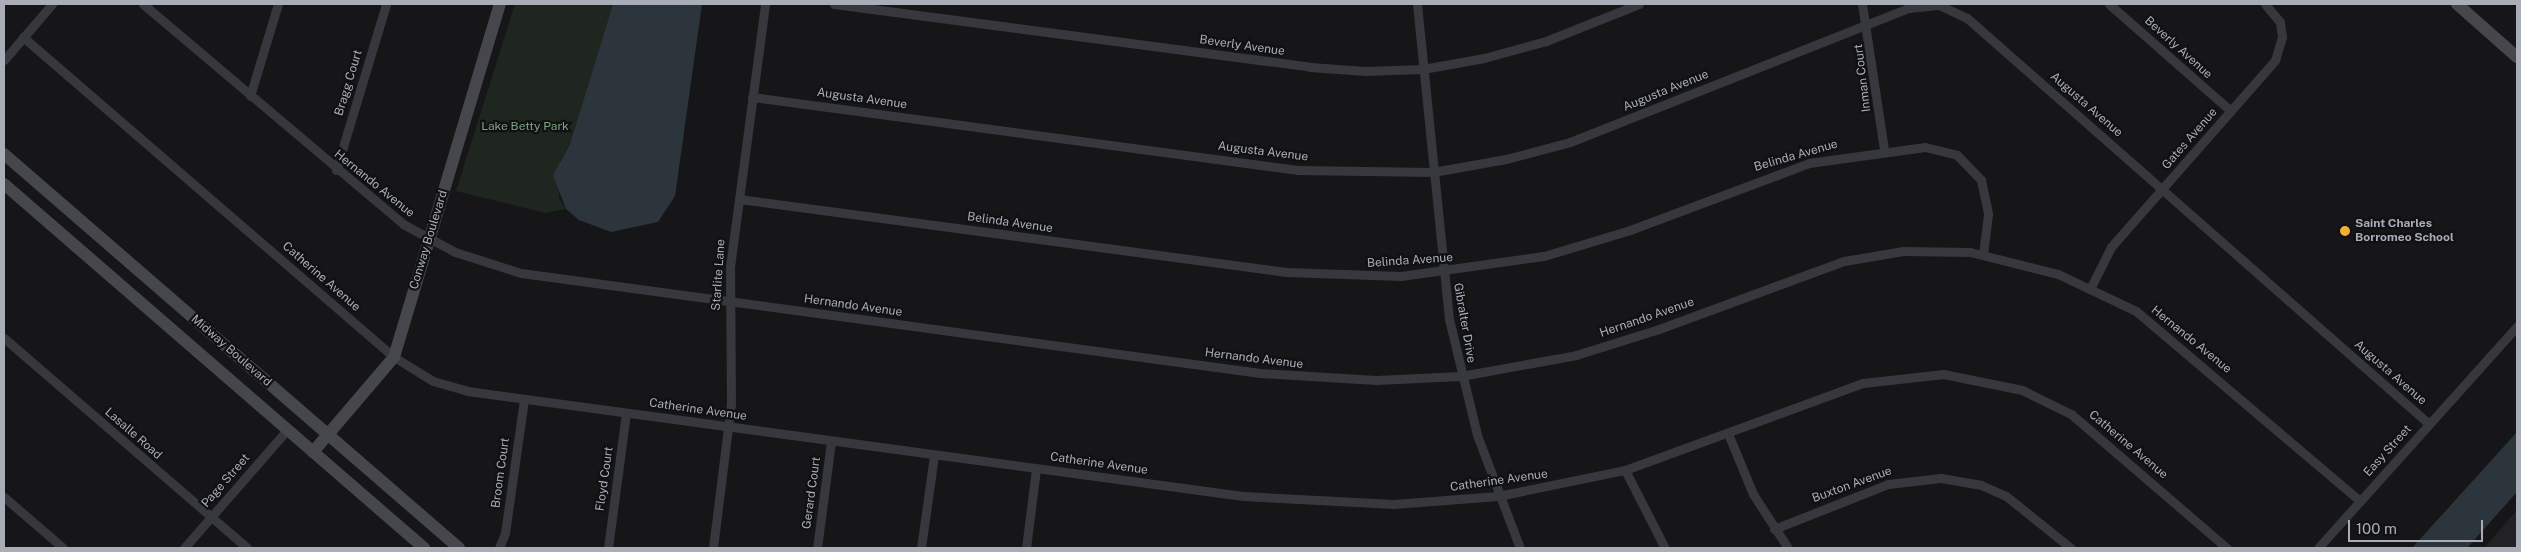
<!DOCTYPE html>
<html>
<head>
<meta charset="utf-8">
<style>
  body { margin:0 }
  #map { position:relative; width:2521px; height:552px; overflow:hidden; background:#161618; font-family:"Public Sans",sans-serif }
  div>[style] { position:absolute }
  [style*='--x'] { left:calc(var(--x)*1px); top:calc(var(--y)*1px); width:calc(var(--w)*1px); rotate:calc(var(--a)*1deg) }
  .built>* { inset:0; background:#222225 }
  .green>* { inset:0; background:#1e261f }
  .water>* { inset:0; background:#2c353c }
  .street>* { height:9px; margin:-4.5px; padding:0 4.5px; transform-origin:4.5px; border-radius:4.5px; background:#37383d }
  .secondary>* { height:12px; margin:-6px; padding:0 6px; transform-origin:6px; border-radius:6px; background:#45474d }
  .dots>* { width:14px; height:14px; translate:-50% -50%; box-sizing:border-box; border:2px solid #111113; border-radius:50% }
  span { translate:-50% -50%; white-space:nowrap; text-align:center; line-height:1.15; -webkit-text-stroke:4.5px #111113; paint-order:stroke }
  .street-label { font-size:12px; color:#a8adb8 }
  .park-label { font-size:12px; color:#7fa381 }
  .poi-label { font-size:12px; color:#a8adb8; font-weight:700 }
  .left { translate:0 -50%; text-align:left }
  .frame { position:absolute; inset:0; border:5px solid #a8adb8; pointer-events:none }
  .scale { position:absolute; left:2348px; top:520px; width:135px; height:22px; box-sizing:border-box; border:2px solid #a8adb8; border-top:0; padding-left:6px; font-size:15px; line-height:18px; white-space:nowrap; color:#a8adb8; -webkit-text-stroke:4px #111113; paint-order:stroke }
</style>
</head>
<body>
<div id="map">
  <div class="built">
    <i style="clip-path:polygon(2517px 510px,2517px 548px,2484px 548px)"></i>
  </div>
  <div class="green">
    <i style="clip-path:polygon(515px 4px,613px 4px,570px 144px,560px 161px,559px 198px,566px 209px,545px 213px,456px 191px)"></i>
  </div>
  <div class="water">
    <i style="clip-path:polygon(613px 4px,702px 4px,675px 196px,658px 222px,611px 232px,579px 220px,566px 209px,553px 175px,570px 144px)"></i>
    <i style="clip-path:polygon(2517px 432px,2517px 492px,2467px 548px,2412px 548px)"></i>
  </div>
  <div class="street">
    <i style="--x:143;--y:4;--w:341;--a:40.2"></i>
    <i style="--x:403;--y:224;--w:59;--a:28.3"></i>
    <i style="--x:455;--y:252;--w:69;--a:17.7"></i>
    <i style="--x:521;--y:273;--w:746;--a:7.71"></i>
    <i style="--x:1260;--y:373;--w:116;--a:3.5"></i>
    <i style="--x:1376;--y:380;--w:85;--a:-2.7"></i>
    <i style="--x:1461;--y:376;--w:117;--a:-10.3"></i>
    <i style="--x:1576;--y:355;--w:87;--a:-17.4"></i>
    <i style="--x:1659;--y:329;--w:197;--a:-20.2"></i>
    <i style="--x:1844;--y:261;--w:60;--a:-9.6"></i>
    <i style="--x:1903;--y:251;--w:67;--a:0.9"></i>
    <i style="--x:1970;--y:252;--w:91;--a:14"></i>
    <i style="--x:2058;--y:274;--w:86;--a:25.4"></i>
    <i style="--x:2136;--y:311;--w:294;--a:40.3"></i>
    <i style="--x:834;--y:4;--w:480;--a:7.5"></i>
    <i style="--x:1310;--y:67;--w:55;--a:4.2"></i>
    <i style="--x:1365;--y:71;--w:58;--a:-2"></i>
    <i style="--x:1423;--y:69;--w:62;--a:-10.2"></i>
    <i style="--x:1484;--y:58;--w:64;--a:-15.3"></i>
    <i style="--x:1546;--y:41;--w:100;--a:-21.7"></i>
    <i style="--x:1417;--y:4;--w:317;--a:84.2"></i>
    <i style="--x:1449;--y:319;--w:119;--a:76.4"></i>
    <i style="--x:1477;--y:435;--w:121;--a:69.2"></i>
    <i style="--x:1862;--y:4;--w:147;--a:81.4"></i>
    <i style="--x:2109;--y:4;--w:162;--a:41.3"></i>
    <i style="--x:23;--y:37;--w:490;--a:40.8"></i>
    <i style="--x:394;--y:357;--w:46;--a:31.6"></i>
    <i style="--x:433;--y:381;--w:35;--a:16"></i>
    <i style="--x:467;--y:391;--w:783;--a:7.71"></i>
    <i style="--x:1243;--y:496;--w:151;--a:3"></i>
    <i style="--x:1394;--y:504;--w:104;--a:-4.4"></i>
    <i style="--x:1498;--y:496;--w:130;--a:-11.6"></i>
    <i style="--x:1625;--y:470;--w:253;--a:-20.1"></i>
    <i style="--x:1863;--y:383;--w:81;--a:-6.4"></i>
    <i style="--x:1943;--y:374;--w:81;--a:11.4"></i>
    <i style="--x:2022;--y:390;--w:55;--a:26.1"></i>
    <i style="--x:2071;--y:414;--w:206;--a:40.7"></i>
    <i style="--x:4;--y:60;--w:74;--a:-49.4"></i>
    <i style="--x:250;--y:96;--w:96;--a:-73.1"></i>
    <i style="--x:752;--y:97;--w:551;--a:7.62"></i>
    <i style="--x:1298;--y:170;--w:135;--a:0.8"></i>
    <i style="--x:1433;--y:172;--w:74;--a:-10.1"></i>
    <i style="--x:1506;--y:159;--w:66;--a:-14.9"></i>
    <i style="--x:1570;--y:142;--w:365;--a:-21.6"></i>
    <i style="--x:1909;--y:8;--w:30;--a:-6"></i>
    <i style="--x:1939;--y:5;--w:31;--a:25"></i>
    <i style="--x:1967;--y:18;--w:615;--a:41.31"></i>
    <i style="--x:336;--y:170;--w:173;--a:-73.2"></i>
    <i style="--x:739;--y:199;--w:552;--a:7.6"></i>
    <i style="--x:1286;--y:272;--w:115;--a:2"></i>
    <i style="--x:1401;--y:276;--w:144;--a:-8"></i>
    <i style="--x:1544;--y:256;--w:90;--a:-16.8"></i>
    <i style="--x:1630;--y:230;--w:191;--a:-20.5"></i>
    <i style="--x:1809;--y:163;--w:117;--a:-7.9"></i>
    <i style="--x:1925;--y:147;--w:33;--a:14"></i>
    <i style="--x:1957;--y:155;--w:35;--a:46"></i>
    <i style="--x:1981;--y:180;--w:35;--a:78"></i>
    <i style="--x:1988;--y:214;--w:40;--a:97.1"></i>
    <i style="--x:2091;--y:287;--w:45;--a:-63.4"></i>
    <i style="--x:2111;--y:247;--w:249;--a:-48.7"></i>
    <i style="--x:2275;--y:60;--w:24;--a:-73"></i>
    <i style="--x:2282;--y:37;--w:15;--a:-98"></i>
    <i style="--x:2280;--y:22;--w:23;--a:-130"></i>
    <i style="--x:4;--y:338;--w:321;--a:40.8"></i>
    <i style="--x:1729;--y:436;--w:63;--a:67.5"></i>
    <i style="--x:1753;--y:494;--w:64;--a:57.1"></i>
    <i style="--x:1625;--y:470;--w:88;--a:62.9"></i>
    <i style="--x:4;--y:497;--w:78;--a:40.8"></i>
    <i style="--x:1774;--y:529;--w:123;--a:-21.5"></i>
    <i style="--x:1888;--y:484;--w:53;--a:-6.5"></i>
    <i style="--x:1941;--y:478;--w:41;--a:9.9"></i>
    <i style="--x:1981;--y:485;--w:27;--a:24"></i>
    <i style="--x:2006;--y:496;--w:83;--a:38.7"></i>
    <i style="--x:184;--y:548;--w:157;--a:-48.9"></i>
    <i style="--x:499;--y:548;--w:16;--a:-68"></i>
    <i style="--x:505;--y:533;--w:134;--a:-81.9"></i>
    <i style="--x:608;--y:548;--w:136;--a:-82.4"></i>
    <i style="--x:713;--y:548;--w:145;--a:-82.9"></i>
    <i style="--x:731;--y:404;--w:137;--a:-90.4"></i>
    <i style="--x:730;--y:267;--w:265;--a:-82.4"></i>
    <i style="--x:817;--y:548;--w:108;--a:-82.5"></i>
    <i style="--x:921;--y:548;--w:94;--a:-82"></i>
    <i style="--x:1026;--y:548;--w:80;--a:-82.8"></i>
    <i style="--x:2318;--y:548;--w:298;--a:-48.1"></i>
  </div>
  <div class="secondary">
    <i style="--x:2457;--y:4;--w:80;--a:41.5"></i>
    <i style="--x:4;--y:154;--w:602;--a:40.89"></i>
    <i style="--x:4;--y:184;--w:556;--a:40.91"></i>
    <i style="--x:313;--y:452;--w:125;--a:-49.5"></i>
    <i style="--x:394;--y:357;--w:369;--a:-73.3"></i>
  </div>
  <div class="dots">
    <i style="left:2345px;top:231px;background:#f2b134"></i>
  </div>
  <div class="street-label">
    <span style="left:1242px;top:46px;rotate:8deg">Beverly Avenue</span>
    <span style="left:2178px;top:48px;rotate:42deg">Beverly Avenue</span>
    <span style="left:1863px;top:78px;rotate:-97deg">Inman Court</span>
    <span style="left:349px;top:83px;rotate:-73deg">Bragg Court</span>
    <span style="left:1666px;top:91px;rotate:-22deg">Augusta Avenue</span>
    <span style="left:862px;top:99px;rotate:8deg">Augusta Avenue</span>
    <span style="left:2086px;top:105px;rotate:41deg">Augusta Avenue</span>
    <span style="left:2190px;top:139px;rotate:-49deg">Gates Avenue</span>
    <span style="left:1263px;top:152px;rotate:7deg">Augusta Avenue</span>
    <span style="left:1796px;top:156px;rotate:-16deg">Belinda Avenue</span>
    <span style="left:374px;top:184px;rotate:39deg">Hernando Avenue</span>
    <span style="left:1010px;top:223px;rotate:8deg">Belinda Avenue</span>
    <span style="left:429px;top:240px;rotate:-73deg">Conway Boulevard</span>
    <span style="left:1410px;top:261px;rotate:-4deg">Belinda Avenue</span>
    <span style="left:719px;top:275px;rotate:-86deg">Starlite Lane</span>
    <span style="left:321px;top:277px;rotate:41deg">Catherine Avenue</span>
    <span style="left:853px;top:306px;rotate:8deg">Hernando Avenue</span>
    <span style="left:1647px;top:318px;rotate:-19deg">Hernando Avenue</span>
    <span style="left:1464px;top:323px;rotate:80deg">Gibralter Drive</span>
    <span style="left:2191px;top:340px;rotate:39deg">Hernando Avenue</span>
    <span style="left:231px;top:351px;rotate:41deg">Midway Boulevard</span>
    <span style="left:1254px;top:359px;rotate:7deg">Hernando Avenue</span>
    <span style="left:2390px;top:373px;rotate:41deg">Augusta Avenue</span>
    <span style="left:698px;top:410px;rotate:8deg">Catherine Avenue</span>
    <span style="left:133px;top:434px;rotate:41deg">Lasalle Road</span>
    <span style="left:2128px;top:445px;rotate:40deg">Catherine Avenue</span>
    <span style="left:2388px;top:451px;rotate:-48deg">Easy Street</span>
    <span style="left:1099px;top:464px;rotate:8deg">Catherine Avenue</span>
    <span style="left:501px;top:473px;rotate:-82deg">Broom Court</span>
    <span style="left:605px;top:479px;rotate:-82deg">Floyd Court</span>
    <span style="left:226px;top:481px;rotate:-49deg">Page Street</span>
    <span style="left:1499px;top:481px;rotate:-8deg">Catherine Avenue</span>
    <span style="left:1852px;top:485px;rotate:-20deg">Buxton Avenue</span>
    <span style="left:812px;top:493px;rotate:-82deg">Gerard Court</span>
  </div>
  <div class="park-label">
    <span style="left:525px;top:127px">Lake Betty Park</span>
  </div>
  <div class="poi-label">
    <span class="left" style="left:2355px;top:231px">Saint Charles<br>Borromeo School</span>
  </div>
  <div class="frame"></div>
  <div class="scale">100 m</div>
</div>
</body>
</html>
